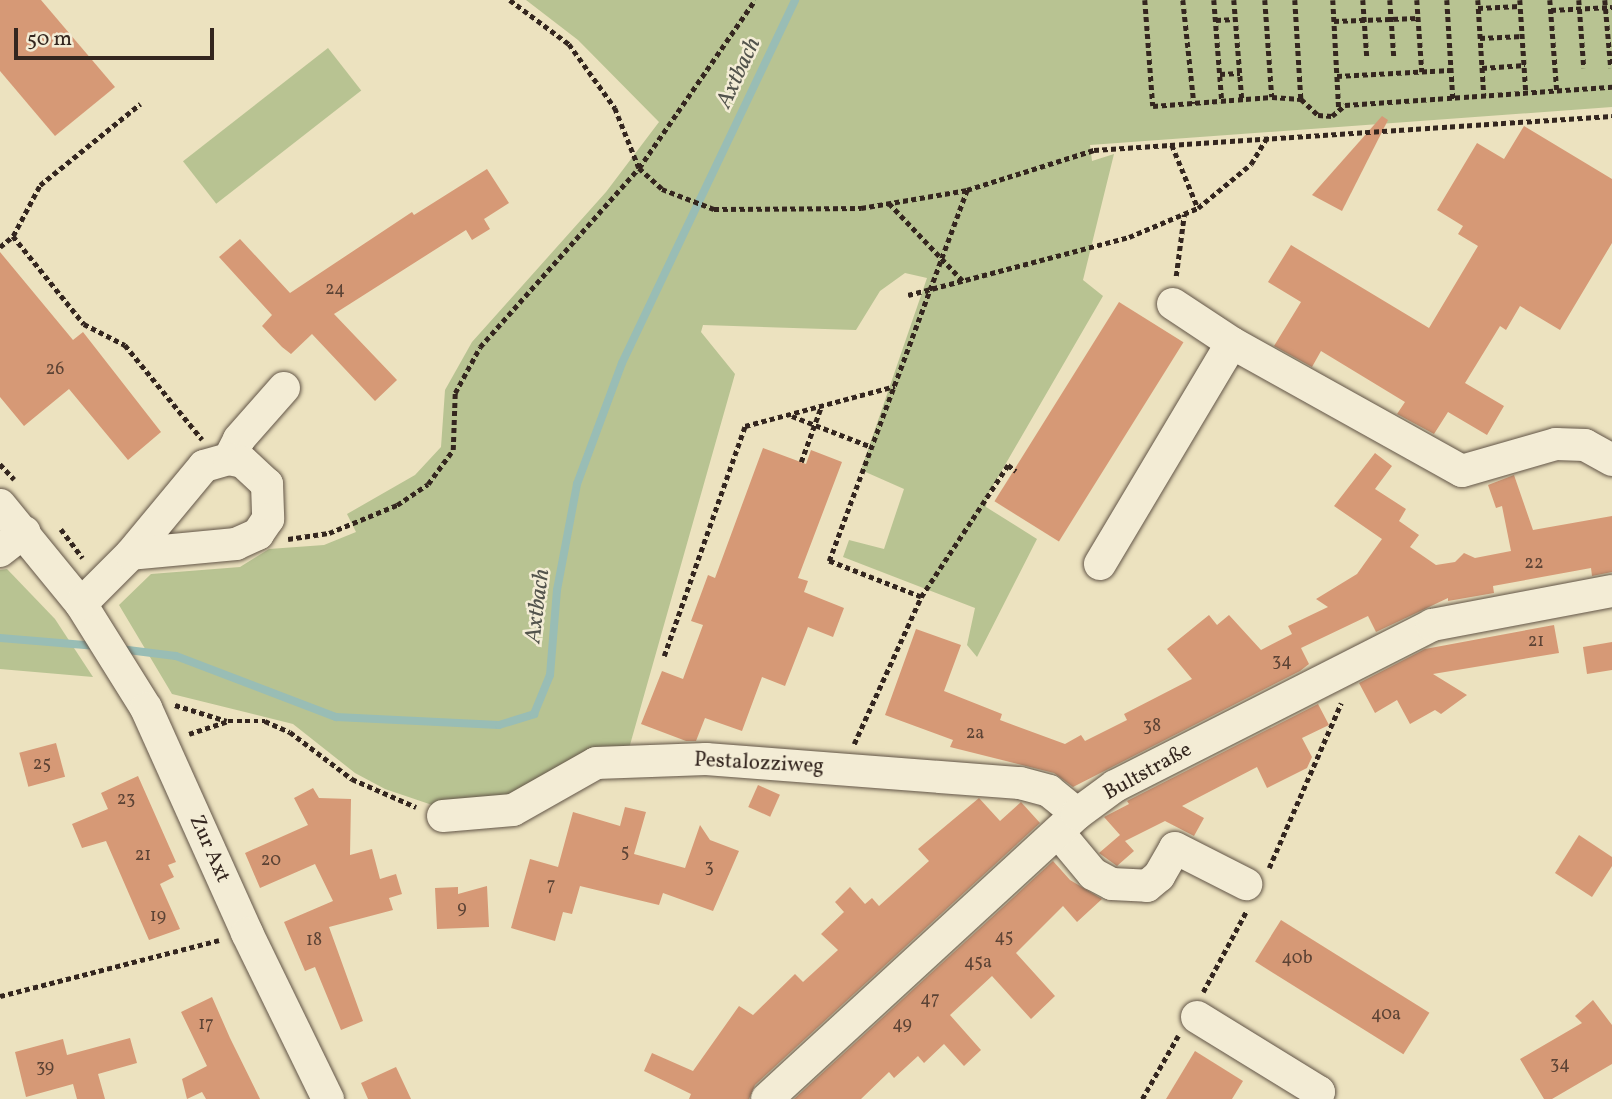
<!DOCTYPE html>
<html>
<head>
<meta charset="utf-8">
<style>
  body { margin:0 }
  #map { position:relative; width:1612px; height:1099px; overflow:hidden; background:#ece2bf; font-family:Vollkorn,serif }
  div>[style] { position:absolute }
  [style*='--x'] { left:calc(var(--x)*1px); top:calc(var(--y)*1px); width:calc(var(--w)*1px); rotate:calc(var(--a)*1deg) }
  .green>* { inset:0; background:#b8c392; transform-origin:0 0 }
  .stream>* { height:8px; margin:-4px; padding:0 4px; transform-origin:4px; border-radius:4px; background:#99bdb5 }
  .building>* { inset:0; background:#d69976; transform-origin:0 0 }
  .path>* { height:4.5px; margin-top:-2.25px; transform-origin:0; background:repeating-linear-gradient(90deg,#34261f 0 5px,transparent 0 8.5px) }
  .roads { filter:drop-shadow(0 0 2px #625547) drop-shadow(0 0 2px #625547) }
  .minor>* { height:32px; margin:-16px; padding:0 16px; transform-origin:16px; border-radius:16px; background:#f3ecd5 }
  span { translate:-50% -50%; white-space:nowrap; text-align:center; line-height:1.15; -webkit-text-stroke:5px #f3ecd5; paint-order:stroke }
  .number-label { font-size:18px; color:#5c4335 }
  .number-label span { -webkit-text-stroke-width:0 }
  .street-label { font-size:21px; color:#34261f }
  .water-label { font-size:23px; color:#52534c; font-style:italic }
  .scale { position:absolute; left:14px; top:28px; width:200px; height:32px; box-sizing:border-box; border:4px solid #34261f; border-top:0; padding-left:9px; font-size:21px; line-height:24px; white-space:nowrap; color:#34261f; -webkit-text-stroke:5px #f3ecd5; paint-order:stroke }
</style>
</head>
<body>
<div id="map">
  <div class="green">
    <i style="clip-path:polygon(526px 0,1612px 0,1612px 107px,1090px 145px,1092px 161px,1114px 154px,1083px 280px,1103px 296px,987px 496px,986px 507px,1037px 539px,977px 657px,967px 645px,975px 608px,843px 557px,849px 540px,884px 549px,904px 489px,861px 470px,927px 278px,905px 273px,880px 291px,856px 330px,703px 325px,701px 332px,735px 374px,628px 752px,514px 801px,441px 808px,385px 789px,355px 773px,293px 724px,172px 694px,119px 605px,151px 574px,240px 567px,269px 549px,324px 545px,356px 532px,347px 514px,415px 475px,441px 447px,445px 390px,472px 342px,606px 192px,659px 122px,578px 40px)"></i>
    <i style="left:328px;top:48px;width:54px;height:184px;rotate:52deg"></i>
    <i style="clip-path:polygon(7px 569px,55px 619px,93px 677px,0 669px,0 570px)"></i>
  </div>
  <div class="stream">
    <i style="--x:0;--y:638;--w:97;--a:4.7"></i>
    <i style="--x:120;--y:649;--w:56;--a:7.1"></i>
    <i style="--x:176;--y:656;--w:171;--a:20.9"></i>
    <i style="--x:336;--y:717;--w:163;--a:2.8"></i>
    <i style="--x:499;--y:725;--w:37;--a:-17"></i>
    <i style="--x:534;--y:714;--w:42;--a:-67.7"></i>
    <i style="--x:550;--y:675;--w:85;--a:-85.3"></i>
    <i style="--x:557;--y:590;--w:108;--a:-79.3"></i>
    <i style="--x:577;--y:484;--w:129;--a:-69.6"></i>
    <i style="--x:622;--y:363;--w:402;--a:-64.5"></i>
  </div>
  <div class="building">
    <i style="clip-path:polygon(0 0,41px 0,115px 87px,55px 136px,0 71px)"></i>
    <i style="clip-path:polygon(1382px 116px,1388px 120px,1342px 211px,1312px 195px)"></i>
    <i style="clip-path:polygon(1524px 126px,1612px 179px,1612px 243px,1560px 330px,1520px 306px,1506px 330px,1500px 326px,1465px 383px,1504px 406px,1487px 435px,1448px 412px,1434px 434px,1397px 414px,1405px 402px,1321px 351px,1312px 367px,1274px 346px,1301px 302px,1268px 282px,1291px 245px,1429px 328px,1478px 246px,1458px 234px,1463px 226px,1437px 210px,1477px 143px,1504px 159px)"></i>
    <i style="clip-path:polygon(487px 169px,509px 203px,484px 219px,490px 229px,472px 240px,466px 230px,334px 314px,397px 380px,375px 401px,312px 334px,291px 354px,282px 347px,262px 326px,272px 315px,219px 257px,240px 239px,290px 293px,412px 212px,414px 215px)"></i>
    <i style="clip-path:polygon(0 252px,73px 340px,83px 332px,161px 432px,128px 460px,69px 389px,24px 426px,0 397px)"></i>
    <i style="left:1119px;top:302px;width:76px;height:235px;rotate:32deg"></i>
    <i style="clip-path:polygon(763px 448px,806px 464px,811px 450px,842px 462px,798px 578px,808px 581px,804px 592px,844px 608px,833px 637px,808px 627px,785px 686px,762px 677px,742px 731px,705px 718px,696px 741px,686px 741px,641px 724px,662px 671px,683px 679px,703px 625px,691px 621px,708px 575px,715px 578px)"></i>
    <i style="clip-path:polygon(1375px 453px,1392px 466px,1375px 489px,1406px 509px,1399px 521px,1419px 535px,1410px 547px,1436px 565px,1455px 562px,1464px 553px,1475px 558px,1511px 551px,1502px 506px,1496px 508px,1488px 485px,1514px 475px,1533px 530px,1612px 516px,1612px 572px,1592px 576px,1591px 568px,1493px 586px,1494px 593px,1448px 601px,1448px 598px,1376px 632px,1368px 616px,1301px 648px,1309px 664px,1300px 671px,1073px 787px,1054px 773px,950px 747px,953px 740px,885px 715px,916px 629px,961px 645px,944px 691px,1002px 714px,1000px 720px,1065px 744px,1081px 735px,1085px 741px,1127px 720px,1124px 714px,1192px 679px,1167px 649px,1209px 615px,1217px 625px,1229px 615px,1261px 650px,1292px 634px,1288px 626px,1328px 607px,1316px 599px,1357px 574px,1382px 539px,1334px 506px)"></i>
    <i style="clip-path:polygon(1554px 625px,1559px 653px,1433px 674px,1467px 695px,1441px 714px,1435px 710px,1410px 724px,1397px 700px,1375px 713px,1359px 683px,1425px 649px)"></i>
    <i style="clip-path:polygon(1612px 642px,1612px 670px,1587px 674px,1583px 647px)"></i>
    <i style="clip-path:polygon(1318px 704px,1329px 725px,1302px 738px,1312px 757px,1307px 768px,1267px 788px,1257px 767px,1182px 806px,1204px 818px,1194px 836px,1165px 821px,1125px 841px,1134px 851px,1117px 866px,1099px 853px,1120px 835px,1104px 817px,1129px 804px,1127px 801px)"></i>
    <i style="left:56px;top:743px;width:35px;height:38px;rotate:75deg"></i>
    <i style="clip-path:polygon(138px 776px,176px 862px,168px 865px,174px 877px,160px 884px,180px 929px,149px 940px,106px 841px,82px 848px,72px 824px,108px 809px,101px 793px)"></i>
    <i style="left:758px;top:785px;width:24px;height:24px;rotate:24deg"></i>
    <i style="clip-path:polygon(313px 788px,319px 798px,351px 799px,350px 855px,372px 849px,380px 879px,396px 874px,402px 894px,389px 898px,393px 910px,329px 927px,363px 1021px,341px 1030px,315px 967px,305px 971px,284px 922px,333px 901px,315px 864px,260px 888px,245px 853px,308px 825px,294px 798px)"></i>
    <i style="clip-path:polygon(979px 798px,1000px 821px,1021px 802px,1040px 823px,755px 1085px,749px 1099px,689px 1099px,691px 1094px,644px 1071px,652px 1053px,693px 1071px,739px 1006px,753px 1015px,795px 974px,803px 982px,838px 950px,821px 934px,844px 912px,835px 902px,850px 887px,865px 904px,872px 898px,879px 906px,929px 861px,918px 849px)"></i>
    <i style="clip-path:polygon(625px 807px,646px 812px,634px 854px,685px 868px,700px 825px,710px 840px,739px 851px,713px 911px,663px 893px,659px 905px,580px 886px,572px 914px,563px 912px,555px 941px,511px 928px,530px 859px,558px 867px,573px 812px,620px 826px)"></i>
    <i style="clip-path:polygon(1579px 835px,1612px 857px,1612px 866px,1592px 897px,1555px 873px)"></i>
    <i style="clip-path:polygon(1053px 861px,1070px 880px,1102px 899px,1077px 922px,1063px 906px,1016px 953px,1055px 996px,1031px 1019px,992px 976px,950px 1015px,981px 1050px,964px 1066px,944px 1044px,924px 1063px,918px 1056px,894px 1078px,889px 1072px,861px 1099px,794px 1099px)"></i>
    <i style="clip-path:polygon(487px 886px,489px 927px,437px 929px,435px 888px,458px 887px,458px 894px)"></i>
    <i style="left:1281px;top:920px;width:175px;height:49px;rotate:32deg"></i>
    <i style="clip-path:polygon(212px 997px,230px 1038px,260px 1099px,206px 1099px,202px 1092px,187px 1099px,182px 1079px,207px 1066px,181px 1012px)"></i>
    <i style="clip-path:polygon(1593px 1000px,1612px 1025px,1612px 1064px,1552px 1099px,1544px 1099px,1520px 1059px,1582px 1023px,1575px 1016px)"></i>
    <i style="clip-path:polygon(130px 1038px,137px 1063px,98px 1074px,105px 1099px,77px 1099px,73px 1084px,26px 1097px,15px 1052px,63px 1039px,67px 1055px)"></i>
    <i style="clip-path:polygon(1195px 1051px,1243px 1081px,1232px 1099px,1166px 1099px)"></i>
    <i style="clip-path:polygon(396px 1067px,411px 1099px,368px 1099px,361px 1083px)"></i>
  </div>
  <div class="path">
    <i style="--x:510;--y:0;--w:74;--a:36.7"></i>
    <i style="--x:569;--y:44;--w:79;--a:54.3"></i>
    <i style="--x:615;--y:108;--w:65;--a:68.2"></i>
    <i style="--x:639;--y:168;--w:31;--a:42"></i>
    <i style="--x:662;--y:189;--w:56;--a:21"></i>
    <i style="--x:714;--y:209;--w:147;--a:-0.4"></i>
    <i style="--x:861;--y:208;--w:108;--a:-9.6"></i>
    <i style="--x:967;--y:190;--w:133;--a:-17.5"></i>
    <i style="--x:1094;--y:150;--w:519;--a:-3.76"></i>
    <i style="--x:1145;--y:0;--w:106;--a:85.7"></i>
    <i style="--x:1153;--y:106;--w:119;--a:-4.3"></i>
    <i style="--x:1272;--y:97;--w:29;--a:4"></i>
    <i style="--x:1301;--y:99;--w:23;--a:43"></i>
    <i style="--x:1318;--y:115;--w:14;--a:4"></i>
    <i style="--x:1332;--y:116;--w:17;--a:-40"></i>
    <i style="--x:1345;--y:105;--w:268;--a:-3.9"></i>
    <i style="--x:1183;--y:0;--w:104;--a:83.9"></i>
    <i style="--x:1214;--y:0;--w:102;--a:85.5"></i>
    <i style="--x:1234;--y:0;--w:100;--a:85.4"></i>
    <i style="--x:1265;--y:0;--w:97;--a:85.9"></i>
    <i style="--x:1295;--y:0;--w:99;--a:86.5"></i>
    <i style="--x:1333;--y:0;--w:110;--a:86.9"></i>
    <i style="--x:1363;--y:0;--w:57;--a:86"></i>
    <i style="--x:1390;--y:0;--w:57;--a:86"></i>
    <i style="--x:1417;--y:0;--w:72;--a:86"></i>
    <i style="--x:1447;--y:0;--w:99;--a:86.5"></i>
    <i style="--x:1478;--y:0;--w:96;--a:86.4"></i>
    <i style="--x:1520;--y:0;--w:92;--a:86.3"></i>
    <i style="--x:1550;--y:0;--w:91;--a:85.6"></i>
    <i style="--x:1579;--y:0;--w:68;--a:85.8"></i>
    <i style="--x:1605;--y:0;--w:68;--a:85"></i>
    <i style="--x:1478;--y:8;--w:42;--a:-2.7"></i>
    <i style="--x:1551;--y:10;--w:61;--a:-2.8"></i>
    <i style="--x:1216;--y:20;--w:20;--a:-3"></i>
    <i style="--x:1334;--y:21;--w:84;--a:-2"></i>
    <i style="--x:1480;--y:38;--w:43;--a:-2.7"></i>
    <i style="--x:1482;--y:68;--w:43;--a:-4"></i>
    <i style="--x:1220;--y:74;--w:20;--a:-3"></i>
    <i style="--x:1337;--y:76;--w:114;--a:-3"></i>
    <i style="--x:1172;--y:145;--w:68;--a:67.6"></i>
    <i style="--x:889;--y:203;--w:108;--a:46.5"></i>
    <i style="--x:13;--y:236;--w:113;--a:51.1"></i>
    <i style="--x:84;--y:324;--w:46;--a:27.1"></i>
    <i style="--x:125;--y:345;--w:122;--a:50.7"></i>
    <i style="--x:0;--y:247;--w:17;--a:-40"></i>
    <i style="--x:13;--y:236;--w:58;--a:-62.1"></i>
    <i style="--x:40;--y:185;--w:129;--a:-39"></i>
    <i style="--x:1176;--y:276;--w:62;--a:-82.5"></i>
    <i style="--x:908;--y:295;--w:228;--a:-14.7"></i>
    <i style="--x:1129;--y:237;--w:75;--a:-22.8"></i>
    <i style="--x:1198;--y:208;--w:69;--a:-39.7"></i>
    <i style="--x:1251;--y:164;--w:29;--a:-59"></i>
    <i style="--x:792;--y:416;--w:86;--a:21.2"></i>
    <i style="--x:801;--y:462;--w:59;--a:-70"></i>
    <i style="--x:0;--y:464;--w:21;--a:47"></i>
    <i style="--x:61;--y:529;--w:36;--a:53"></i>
    <i style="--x:288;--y:539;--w:41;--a:-8.3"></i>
    <i style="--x:329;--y:533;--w:74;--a:-22.4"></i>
    <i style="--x:397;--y:505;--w:37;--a:-34"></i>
    <i style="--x:428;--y:484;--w:42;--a:-53.7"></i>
    <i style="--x:453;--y:450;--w:57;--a:-88"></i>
    <i style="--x:455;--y:393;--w:52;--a:-61.5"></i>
    <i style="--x:480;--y:347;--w:239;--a:-48.4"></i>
    <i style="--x:639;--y:168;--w:204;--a:-55.4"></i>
    <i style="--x:921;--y:597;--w:99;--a:-158.6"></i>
    <i style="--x:829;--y:561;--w:396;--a:-69.6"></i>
    <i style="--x:664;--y:656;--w:244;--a:-70.6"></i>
    <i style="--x:745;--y:426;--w:155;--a:-14.9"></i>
    <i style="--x:175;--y:705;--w:54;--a:17.1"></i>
    <i style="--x:189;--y:734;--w:41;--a:-18.4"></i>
    <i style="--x:228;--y:721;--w:37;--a:0"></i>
    <i style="--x:265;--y:721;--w:27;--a:24"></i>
    <i style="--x:290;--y:732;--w:78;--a:37.2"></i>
    <i style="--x:352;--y:779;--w:70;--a:23.6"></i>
    <i style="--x:854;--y:744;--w:162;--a:-65.5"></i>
    <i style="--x:921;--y:597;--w:158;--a:-56.6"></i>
    <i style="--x:1008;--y:465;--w:10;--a:37"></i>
    <i style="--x:1269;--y:868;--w:180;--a:-66.4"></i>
    <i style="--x:1203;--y:992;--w:93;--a:-61.8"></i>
    <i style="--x:0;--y:996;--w:226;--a:-14.3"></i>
    <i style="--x:1142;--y:1099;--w:73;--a:-60.3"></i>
  </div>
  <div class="roads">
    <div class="minor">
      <i style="--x:1173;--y:304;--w:71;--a:33.5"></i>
      <i style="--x:229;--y:459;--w:22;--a:-63"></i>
      <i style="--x:239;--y:439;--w:68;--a:-48.6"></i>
      <i style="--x:0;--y:505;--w:128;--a:50.7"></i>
      <i style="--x:81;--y:604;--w:123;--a:58"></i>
      <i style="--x:146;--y:708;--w:247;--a:65.8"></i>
      <i style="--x:247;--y:933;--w:185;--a:64"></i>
      <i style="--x:0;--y:551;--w:31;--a:-38"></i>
      <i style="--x:1100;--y:564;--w:257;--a:-59.2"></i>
      <i style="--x:1232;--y:343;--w:263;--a:29.1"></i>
      <i style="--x:1462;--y:471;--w:98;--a:-16"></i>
      <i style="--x:1556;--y:444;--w:29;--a:2"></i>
      <i style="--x:1585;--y:445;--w:31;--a:29"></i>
      <i style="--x:81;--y:604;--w:71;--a:-45"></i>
      <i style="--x:131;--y:554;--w:114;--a:-50.3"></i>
      <i style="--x:204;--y:466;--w:26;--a:-16"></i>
      <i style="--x:229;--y:459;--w:14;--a:12"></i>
      <i style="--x:243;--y:462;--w:33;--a:43"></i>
      <i style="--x:267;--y:484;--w:35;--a:88"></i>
      <i style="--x:268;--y:519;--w:18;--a:124"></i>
      <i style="--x:258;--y:534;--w:24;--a:156"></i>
      <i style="--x:236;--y:544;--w:105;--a:174.6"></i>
      <i style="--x:443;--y:816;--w:70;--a:-4.9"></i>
      <i style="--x:513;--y:810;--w:95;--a:-29.5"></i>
      <i style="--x:596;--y:763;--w:110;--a:-2.1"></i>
      <i style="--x:706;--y:759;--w:315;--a:4.4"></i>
      <i style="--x:1020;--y:783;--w:30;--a:15"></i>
      <i style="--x:1049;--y:791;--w:36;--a:39"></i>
      <i style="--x:1058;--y:832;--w:55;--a:50.2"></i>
      <i style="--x:1093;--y:874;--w:21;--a:28"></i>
      <i style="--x:1112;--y:884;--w:35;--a:3"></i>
      <i style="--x:1147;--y:886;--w:16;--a:-40"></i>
      <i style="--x:1159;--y:876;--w:32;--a:-60"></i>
      <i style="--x:1175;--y:848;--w:80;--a:26.9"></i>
      <i style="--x:1197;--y:1017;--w:143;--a:31.6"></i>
      <i style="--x:1319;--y:1092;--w:8;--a:113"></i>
      <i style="--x:767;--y:1099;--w:421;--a:-42.6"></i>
      <i style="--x:1077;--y:814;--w:47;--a:-36.4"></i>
      <i style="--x:1115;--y:786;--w:356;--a:-26.9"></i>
      <i style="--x:1432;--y:625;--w:183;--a:-10.7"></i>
    </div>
  </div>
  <div class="number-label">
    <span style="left:335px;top:290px">24</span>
    <span style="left:55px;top:370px">26</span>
    <span style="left:1534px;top:564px">22</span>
    <span style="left:1536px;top:642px">21</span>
    <span style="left:1282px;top:662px">34</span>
    <span style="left:1152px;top:727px">38</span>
    <span style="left:975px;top:734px">2a</span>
    <span style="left:42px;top:765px">25</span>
    <span style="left:126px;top:800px">23</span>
    <span style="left:625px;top:853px">5</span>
    <span style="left:143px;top:856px">21</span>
    <span style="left:271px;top:861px">20</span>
    <span style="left:709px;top:868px">3</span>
    <span style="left:551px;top:886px">7</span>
    <span style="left:462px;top:909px">9</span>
    <span style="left:158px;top:917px">19</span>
    <span style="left:1004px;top:938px">45</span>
    <span style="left:314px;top:941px">18</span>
    <span style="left:1297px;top:959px">40b</span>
    <span style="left:978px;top:963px">45a</span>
    <span style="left:930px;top:1000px">47</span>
    <span style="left:1386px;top:1015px">40a</span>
    <span style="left:206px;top:1025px">17</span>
    <span style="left:902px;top:1025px">49</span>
    <span style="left:1560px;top:1065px">34</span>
    <span style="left:45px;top:1068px">39</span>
  </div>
  <div class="street-label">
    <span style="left:759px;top:764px;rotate:3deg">Pestalozziweg</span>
    <span style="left:1148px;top:772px;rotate:-29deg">Bultstraße</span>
    <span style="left:209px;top:849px;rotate:66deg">Zur Axt</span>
  </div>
  <div class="water-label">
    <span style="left:739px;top:73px;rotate:-65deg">Axtbach</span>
    <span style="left:538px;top:606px;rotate:-83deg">Axtbach</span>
  </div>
  <div class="scale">50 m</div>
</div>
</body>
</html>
